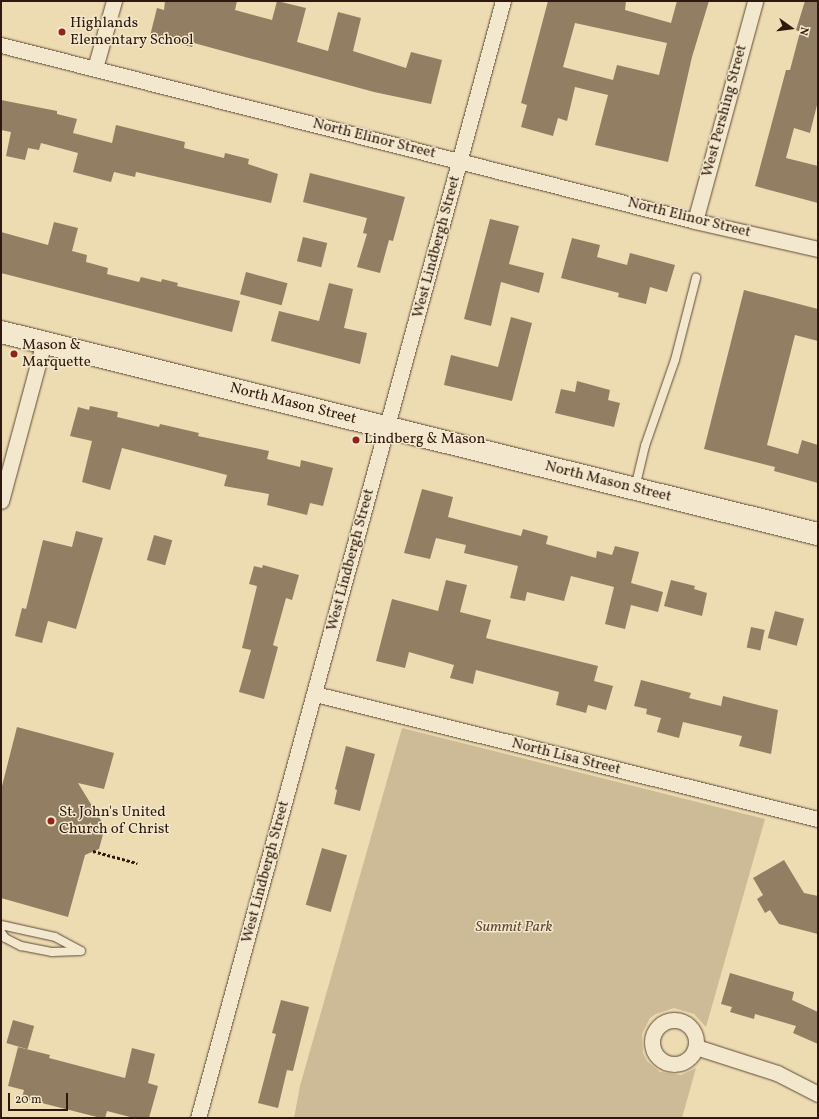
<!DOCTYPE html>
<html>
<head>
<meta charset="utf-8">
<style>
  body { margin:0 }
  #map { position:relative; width:819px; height:1119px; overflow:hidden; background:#eddbb2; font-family:Vollkorn,serif }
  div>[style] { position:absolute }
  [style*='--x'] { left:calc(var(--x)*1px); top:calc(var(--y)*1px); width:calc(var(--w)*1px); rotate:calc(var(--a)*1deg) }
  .green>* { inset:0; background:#cdba96 }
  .building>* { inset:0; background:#927e62; transform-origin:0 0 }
  .path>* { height:2.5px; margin-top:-1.25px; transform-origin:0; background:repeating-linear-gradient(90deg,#2f190c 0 3px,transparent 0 5px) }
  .roads { filter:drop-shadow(0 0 1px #5e4a36) drop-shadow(0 0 1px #5e4a36) }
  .lane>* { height:8px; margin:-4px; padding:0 4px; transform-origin:4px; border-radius:4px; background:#f3e8cd }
  .street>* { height:15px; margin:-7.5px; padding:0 7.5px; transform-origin:7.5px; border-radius:7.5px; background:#f3e8cd }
  .street>.ring { margin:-7.5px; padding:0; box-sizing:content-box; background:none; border:15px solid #f3e8cd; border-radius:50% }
  .secondary>* { height:22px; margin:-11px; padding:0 11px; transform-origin:11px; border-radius:11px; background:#f3e8cd }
  .dots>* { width:11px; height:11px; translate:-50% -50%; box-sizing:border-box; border:2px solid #f3e8cd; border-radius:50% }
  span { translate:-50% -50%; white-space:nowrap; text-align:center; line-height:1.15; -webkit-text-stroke:3px #f3e8cd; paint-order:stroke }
  .poi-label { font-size:15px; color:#2f190c }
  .left { translate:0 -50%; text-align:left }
  .street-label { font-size:15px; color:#2f190c }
  .park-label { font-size:15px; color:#5e4935; font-style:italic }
  .frame { position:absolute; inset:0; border:2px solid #2f190c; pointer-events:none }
  .north { position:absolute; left:771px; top:8px; width:40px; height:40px; -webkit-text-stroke:3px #f3e8cd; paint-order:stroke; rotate:104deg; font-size:11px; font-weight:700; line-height:16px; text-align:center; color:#2f190c }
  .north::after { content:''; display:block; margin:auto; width:14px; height:18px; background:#2f190c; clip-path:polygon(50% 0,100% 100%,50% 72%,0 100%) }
  .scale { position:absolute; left:8px; top:1093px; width:60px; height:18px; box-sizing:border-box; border:2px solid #2f190c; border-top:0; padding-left:5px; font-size:12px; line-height:14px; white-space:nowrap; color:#2f190c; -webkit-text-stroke:3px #f3e8cd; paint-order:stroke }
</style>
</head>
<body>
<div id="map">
  <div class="green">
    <i style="clip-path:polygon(402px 728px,765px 819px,706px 1027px,694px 1014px,674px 1008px,656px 1014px,650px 1018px,642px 1034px,643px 1053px,647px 1061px,660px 1072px,681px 1075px,696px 1068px,682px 1118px,294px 1118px,300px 1086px)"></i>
  </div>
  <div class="building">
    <i style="clip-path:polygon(165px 1px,237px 1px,235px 10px,272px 20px,277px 1px,306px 8px,297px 42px,328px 51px,338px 12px,361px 18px,353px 51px,406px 68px,411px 52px,442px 60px,431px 104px,374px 92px,194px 43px,192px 47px,150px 36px,157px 8px,164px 10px)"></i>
    <i style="clip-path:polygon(evenodd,548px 1px,626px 1px,625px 10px,671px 23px,677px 1px,709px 1px,692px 57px,668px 162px,595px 145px,608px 95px,575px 87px,567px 121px,558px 118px,553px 136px,521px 127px,527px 105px,521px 103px,548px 1px,575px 23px,667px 43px,659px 75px,617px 65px,613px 80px,563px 67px,575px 23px)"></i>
    <i style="clip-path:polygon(805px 1px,818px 1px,818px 101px,810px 133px,794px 128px,786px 158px,818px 166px,818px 203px,755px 186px,786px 70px,790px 70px,800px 32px,796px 30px)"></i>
    <i style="clip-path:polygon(1px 100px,57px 111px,57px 114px,77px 119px,73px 133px,112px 143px,116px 125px,185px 142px,184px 148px,224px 158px,225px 153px,249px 159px,248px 164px,278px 174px,271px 203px,136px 172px,135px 177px,114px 172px,111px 182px,73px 172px,78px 153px,41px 143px,39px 150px,28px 148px,25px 160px,6px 156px,11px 132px,1px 130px)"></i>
    <i style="clip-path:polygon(310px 173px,405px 197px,393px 241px,389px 240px,380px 273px,357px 267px,367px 234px,363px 233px,367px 218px,303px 202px)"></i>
    <i style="clip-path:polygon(490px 219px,519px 226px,509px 264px,544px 273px,539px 293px,501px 282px,491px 326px,464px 319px)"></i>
    <i style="clip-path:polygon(54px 222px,78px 228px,72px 251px,87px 255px,86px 262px,108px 268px,107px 274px,139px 282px,141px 277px,161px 282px,162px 279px,178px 283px,177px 286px,240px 301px,232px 332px,1px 273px,1px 232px,48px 245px)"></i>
    <i style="left:303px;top:237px;width:25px;height:25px;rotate:14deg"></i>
    <i style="clip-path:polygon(572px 238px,600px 245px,597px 257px,627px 265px,630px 253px,675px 265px,667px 292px,650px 287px,646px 304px,618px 297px,619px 293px,561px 278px)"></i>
    <i style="left:246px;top:272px;width:43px;height:23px;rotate:15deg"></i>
    <i style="clip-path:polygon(329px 283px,353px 289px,344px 328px,367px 333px,360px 364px,271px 341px,279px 311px,319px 321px)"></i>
    <i style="clip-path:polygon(744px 290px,818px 309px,818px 341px,795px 335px,767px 445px,798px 454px,802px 440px,818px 445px,818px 483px,774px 471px,775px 467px,704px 449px)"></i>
    <i style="clip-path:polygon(511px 317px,532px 323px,512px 401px,444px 385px,451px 355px,498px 367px)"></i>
    <i style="clip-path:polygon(577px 381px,610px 390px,608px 400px,620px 403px,614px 427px,555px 413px,561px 389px,575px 392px)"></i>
    <i style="clip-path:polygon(90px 406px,118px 412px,117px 417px,159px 427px,160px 424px,199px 433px,198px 436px,269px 451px,267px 459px,300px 467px,301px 460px,333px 468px,323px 506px,310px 503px,307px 515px,267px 505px,269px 494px,224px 486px,227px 475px,122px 448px,110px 490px,82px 482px,92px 441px,70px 436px,78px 407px,89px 410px)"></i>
    <i style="clip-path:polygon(422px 489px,453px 497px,448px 517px,521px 536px,523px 529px,548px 536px,546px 544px,596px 558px,597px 551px,612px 555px,615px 546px,639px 552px,631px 583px,663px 592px,658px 612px,631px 605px,625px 629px,605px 624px,614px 587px,571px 576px,564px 601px,527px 592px,525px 601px,510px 598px,518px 566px,464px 553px,466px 545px,436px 538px,430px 559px,404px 553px)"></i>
    <i style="clip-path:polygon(76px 531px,103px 538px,76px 629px,48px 621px,42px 643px,15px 636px,22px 608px,26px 609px,43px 540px,72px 547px)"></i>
    <i style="left:154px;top:535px;width:19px;height:26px;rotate:16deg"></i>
    <i style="clip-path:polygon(263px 565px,299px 575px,292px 600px,286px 598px,273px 645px,278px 647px,264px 699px,239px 692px,251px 650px,242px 648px,257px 586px,249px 584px,254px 566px,262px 568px)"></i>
    <i style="clip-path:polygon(446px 580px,467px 585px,460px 612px,491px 620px,486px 638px,598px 666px,594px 681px,613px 686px,606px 710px,588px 705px,586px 713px,556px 705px,559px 692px,476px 670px,473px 684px,450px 678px,454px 665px,409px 652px,405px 668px,376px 661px,392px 599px,438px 611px)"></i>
    <i style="clip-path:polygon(671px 580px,695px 586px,694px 589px,707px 593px,702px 616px,664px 606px)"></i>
    <i style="left:775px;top:611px;width:30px;height:28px;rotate:15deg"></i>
    <i style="left:751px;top:627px;width:14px;height:21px;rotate:12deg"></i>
    <i style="clip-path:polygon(641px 680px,691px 693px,689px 698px,721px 706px,723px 696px,778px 710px,771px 754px,739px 746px,742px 736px,683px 722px,679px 738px,657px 732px,661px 718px,646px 714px,647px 709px,634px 706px)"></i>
    <i style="clip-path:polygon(17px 727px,114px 753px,104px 789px,78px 783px,105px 827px,99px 849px,85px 855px,68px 917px,1px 898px,1px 790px)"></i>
    <i style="clip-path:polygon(346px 746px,375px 754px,360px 811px,334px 804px,337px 790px,335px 789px)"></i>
    <i style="left:322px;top:848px;width:26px;height:59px;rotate:16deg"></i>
    <i style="clip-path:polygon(784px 860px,804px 893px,818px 896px,818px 934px,779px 924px,770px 910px,765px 913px,757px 899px,763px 895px,753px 878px)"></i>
    <i style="clip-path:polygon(730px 973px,794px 992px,792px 1000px,818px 1012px,818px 1044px,793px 1033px,796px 1026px,755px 1014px,754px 1019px,730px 1012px,732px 1007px,721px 1004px)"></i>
    <i style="clip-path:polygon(281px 1000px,309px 1007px,293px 1071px,287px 1070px,278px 1108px,258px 1103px,276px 1034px,272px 1033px)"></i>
    <i style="left:13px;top:1020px;width:22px;height:24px;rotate:16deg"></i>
    <i style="clip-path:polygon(18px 1047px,50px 1055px,49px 1058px,125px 1078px,132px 1048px,155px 1054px,148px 1083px,158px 1086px,149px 1118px,134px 1118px,107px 1111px,105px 1118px,101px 1118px,22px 1098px,24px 1090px,8px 1086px)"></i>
  </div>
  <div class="path">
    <i style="--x:93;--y:851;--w:46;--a:15.3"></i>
  </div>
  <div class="roads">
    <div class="lane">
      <i style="--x:635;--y:488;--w:43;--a:-76.6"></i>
      <i style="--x:645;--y:446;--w:91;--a:-70.8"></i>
      <i style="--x:675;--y:360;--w:85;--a:-75.6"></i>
      <i style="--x:1;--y:925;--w:55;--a:12.5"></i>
      <i style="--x:55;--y:937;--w:27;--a:28"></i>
      <i style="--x:1;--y:932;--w:7;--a:56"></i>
      <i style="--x:5;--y:938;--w:18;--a:27"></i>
      <i style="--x:21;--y:946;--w:32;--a:11"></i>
      <i style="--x:52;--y:952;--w:29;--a:-2"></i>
    </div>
    <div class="street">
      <i style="--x:1;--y:45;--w:716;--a:14.23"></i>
      <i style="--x:695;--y:221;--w:126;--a:12.8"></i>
      <i style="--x:95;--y:68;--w:70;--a:-74.2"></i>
      <i style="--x:695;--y:221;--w:228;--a:-74.7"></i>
      <i style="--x:1;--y:501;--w:165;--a:-74.9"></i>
      <i style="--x:315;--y:694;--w:518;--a:13.96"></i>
      <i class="ring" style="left:652px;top:1020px;width:29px;height:29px"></i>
      <i style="--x:696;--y:1047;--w:85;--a:17.8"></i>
      <i style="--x:777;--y:1073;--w:46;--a:27.1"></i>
      <i style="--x:198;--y:1118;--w:1158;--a:-74.73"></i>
    </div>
    <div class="secondary">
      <i style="--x:1;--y:332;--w:842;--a:13.89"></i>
    </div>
  </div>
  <div class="dots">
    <i style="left:62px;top:32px;background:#8f2418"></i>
    <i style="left:14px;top:354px;background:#8f2418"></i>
    <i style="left:356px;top:440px;background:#8f2418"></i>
    <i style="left:51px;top:821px;background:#8f2418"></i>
  </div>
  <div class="poi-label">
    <span class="left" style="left:70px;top:32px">Highlands<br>Elementary School</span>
    <span class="left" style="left:22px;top:354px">Mason &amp;<br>Marquette</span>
    <span class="left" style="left:364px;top:440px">Lindberg &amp; Mason</span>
    <span class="left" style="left:59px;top:821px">St. John's United<br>Church of Christ</span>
  </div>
  <div class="street-label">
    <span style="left:725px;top:111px;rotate:-75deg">West Pershing Street</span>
    <span style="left:374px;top:139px;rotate:14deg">North Elinor Street</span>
    <span style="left:689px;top:218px;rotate:14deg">North Elinor Street</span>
    <span style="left:437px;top:247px;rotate:-75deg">West Lindbergh Street</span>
    <span style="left:293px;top:404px;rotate:14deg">North Mason Street</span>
    <span style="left:608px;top:482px;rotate:14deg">North Mason Street</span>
    <span style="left:351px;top:560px;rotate:-75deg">West Lindbergh Street</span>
    <span style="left:566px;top:757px;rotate:14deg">North Lisa Street</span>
    <span style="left:266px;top:872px;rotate:-75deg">West Lindbergh Street</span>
  </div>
  <div class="park-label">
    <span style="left:514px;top:928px">Summit Park</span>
  </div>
  <div class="frame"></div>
  <div class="north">N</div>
  <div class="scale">20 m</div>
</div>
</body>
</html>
